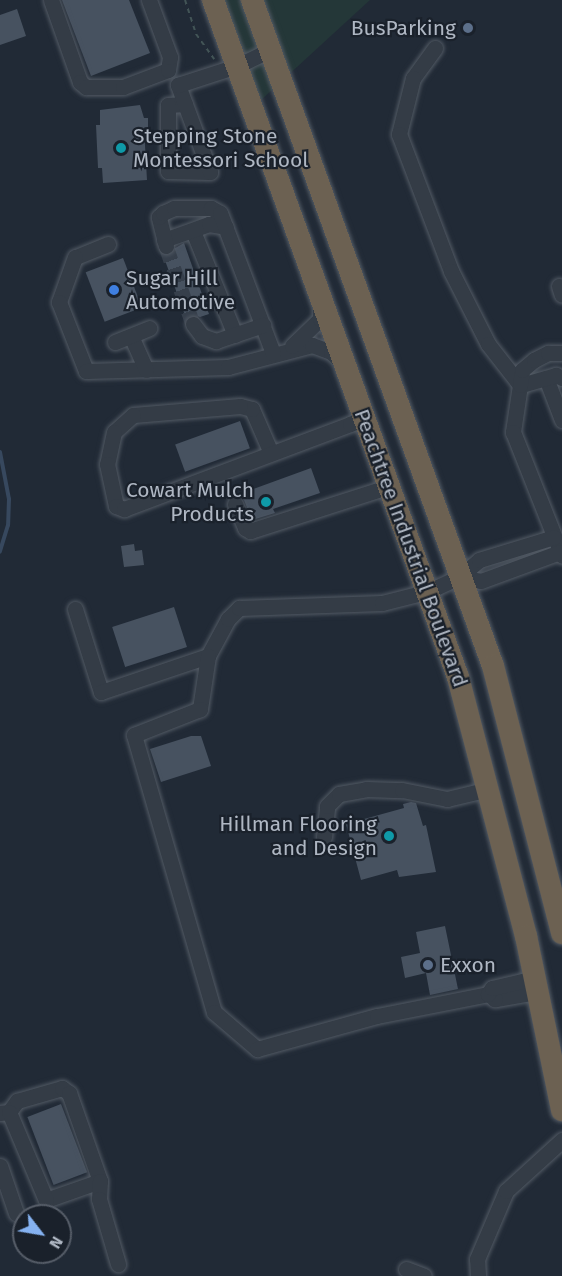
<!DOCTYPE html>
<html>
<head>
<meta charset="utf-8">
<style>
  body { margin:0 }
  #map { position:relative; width:562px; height:1276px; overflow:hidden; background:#212a36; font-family:"Fira Sans",sans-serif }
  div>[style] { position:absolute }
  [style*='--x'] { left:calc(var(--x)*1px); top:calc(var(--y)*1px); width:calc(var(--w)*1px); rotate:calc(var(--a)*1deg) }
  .green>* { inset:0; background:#243738 }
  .stream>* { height:4px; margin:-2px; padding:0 2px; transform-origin:2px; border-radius:2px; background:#37485e }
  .building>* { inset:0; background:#475260; transform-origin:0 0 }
  .minor-tunnel>* { height:15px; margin-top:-7.5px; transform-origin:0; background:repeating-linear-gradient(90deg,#363f4b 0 15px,transparent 0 23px) }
  .path>* { height:2px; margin-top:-1px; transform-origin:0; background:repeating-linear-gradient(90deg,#425456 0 4.5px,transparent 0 9px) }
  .roads { filter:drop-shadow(0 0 2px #525a64) drop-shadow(0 0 2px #525a64) }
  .minor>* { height:15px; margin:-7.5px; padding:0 7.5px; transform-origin:7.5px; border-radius:7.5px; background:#343c46 }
  .highway>* { height:22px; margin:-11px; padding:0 11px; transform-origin:11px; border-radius:11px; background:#6c6152 }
  .dots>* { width:16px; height:16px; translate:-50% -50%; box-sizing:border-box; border:3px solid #1a212b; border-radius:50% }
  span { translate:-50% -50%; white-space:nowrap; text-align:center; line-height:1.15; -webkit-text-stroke:4.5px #1a212b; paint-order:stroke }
  .poi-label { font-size:21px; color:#afb7c3 }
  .right { translate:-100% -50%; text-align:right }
  .left { translate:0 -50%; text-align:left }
  .street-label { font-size:21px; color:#afb7c3 }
  .north { position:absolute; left:12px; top:1204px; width:60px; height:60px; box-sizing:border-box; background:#1a212b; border:2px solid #565d68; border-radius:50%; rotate:121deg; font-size:16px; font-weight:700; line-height:24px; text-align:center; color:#afb7c3 }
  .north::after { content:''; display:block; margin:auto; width:21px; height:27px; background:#85b2f1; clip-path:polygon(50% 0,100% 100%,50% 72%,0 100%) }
</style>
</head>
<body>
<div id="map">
  <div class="green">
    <i style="clip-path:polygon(209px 0,370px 0,248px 112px)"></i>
  </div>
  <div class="stream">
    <i style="--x:0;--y:452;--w:48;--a:79.2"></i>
    <i style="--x:9;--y:499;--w:26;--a:92"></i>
    <i style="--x:8;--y:525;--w:28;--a:107"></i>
  </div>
  <div class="building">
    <i style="clip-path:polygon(62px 0,129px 0,150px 53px,91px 76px)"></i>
    <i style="clip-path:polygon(17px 9px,26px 36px,0 45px,0 15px)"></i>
    <i style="clip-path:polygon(140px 105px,144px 118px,148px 118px,148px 127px,144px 128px,147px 180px,103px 183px,102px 168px,98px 168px,96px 125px,100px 125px,100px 110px)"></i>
    <i style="clip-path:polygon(184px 243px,209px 314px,200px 317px,192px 314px,186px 318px,163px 255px)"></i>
    <i style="left:123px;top:258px;width:53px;height:40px;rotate:69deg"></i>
    <i style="left:240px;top:421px;width:29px;height:69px;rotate:70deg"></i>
    <i style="clip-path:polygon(311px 468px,320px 493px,273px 509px,275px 513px,252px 520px,244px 500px,237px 495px)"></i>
    <i style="clip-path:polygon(134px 544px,135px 551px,142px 550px,144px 565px,124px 567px,121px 546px)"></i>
    <i style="left:174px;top:607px;width:42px;height:65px;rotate:72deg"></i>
    <i style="clip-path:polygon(191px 736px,201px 736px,211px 766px,161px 782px,150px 749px)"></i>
    <i style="clip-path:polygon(411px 802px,416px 803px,423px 826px,426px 825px,436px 872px,399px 877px,397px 870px,361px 880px,346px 824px,404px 808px,403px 804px)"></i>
    <i style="clip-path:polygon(445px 926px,458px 989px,430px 995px,426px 973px,405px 978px,401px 957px,420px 953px,416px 932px)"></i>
    <i style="left:61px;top:1104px;width:73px;height:36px;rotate:69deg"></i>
  </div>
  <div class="minor-tunnel">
    <i style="--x:166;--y:246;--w:83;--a:70.9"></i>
  </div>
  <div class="path">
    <i style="--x:185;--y:0;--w:36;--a:72"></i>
    <i style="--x:196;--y:34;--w:31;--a:54"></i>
  </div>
  <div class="roads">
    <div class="minor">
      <i style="--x:51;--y:0;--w:87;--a:70.5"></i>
      <i style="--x:80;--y:82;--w:8;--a:40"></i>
      <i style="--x:86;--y:87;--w:37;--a:0"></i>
      <i style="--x:123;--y:87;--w:48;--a:-20.7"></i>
      <i style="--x:168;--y:70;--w:13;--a:-81"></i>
      <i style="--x:170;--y:57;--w:61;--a:-110.2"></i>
      <i style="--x:435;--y:48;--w:37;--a:126"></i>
      <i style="--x:413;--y:78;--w:58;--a:104"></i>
      <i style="--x:399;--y:134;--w:147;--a:69.2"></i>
      <i style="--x:451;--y:271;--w:82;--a:63.1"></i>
      <i style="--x:488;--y:344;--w:52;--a:52"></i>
      <i style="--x:185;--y:104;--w:17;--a:177"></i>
      <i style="--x:168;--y:105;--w:66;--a:90"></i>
      <i style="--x:168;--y:171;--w:42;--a:1.4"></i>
      <i style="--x:210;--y:172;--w:93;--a:-110.2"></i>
      <i style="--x:178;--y:85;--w:62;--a:-17.9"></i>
      <i style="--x:237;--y:66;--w:37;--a:-26"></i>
      <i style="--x:193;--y:231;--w:112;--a:68"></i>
      <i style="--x:164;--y:240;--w:48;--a:-19.6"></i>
      <i style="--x:209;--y:224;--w:17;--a:10"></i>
      <i style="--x:108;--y:244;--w:35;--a:158"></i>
      <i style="--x:75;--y:257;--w:48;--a:109.6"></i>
      <i style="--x:59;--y:302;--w:74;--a:68.6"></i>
      <i style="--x:86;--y:371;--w:142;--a:-1.6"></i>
      <i style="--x:228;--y:367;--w:87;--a:-14.7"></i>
      <i style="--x:312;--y:345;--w:20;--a:20"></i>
      <i style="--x:331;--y:352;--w:16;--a:43"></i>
      <i style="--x:166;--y:246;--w:30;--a:-104"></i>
      <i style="--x:159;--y:217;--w:6;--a:-45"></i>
      <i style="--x:163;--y:213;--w:12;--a:-24"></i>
      <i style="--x:174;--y:208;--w:37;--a:0"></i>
      <i style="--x:211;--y:208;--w:10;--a:29"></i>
      <i style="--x:220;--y:213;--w:150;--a:69.3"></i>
      <i style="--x:559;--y:286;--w:9;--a:72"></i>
      <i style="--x:193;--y:324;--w:15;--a:53"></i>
      <i style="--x:202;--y:336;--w:15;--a:20"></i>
      <i style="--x:216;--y:341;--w:50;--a:-18.8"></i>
      <i style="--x:131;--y:336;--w:37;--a:66"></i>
      <i style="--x:115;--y:342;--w:37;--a:-22"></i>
      <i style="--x:292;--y:346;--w:39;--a:-44"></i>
      <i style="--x:320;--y:319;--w:15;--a:-90"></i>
      <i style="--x:546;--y:378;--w:45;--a:69.1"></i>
      <i style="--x:562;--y:378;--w:7;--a:-153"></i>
      <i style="--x:556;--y:375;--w:37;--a:164"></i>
      <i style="--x:520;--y:385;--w:48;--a:98.5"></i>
      <i style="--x:513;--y:432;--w:133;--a:68.4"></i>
      <i style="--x:520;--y:385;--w:15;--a:-82"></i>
      <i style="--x:522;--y:370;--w:16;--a:-40"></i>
      <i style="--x:534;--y:360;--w:16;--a:-27"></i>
      <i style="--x:548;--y:353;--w:14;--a:0"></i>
      <i style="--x:271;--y:453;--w:48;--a:-113.4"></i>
      <i style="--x:252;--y:409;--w:12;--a:-166"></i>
      <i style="--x:240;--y:406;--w:107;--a:175.2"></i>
      <i style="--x:133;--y:415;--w:25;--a:138"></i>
      <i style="--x:114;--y:432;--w:33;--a:102"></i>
      <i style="--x:107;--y:464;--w:43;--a:77.9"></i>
      <i style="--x:116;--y:506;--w:9;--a:21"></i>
      <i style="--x:124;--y:509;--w:241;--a:-20.6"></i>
      <i style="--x:350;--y:424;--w:16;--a:-22"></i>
      <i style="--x:235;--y:504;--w:26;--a:67"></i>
      <i style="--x:245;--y:528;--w:6;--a:31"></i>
      <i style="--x:250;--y:531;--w:147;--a:-17.8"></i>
      <i style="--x:459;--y:577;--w:22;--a:10"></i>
      <i style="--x:481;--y:581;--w:84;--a:-20.2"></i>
      <i style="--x:75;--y:609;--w:87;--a:72.6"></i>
      <i style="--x:101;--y:692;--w:113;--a:-18.6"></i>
      <i style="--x:208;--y:656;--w:42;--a:-61.6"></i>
      <i style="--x:228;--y:619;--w:16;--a:-45"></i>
      <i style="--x:239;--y:608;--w:143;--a:-2"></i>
      <i style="--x:382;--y:603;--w:49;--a:-14.3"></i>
      <i style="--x:429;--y:591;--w:33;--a:-25"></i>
      <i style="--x:459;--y:577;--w:26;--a:-40"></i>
      <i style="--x:479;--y:560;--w:78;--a:-17"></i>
      <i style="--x:208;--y:656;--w:54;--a:98.6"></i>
      <i style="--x:200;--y:709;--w:71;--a:158.5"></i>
      <i style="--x:134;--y:735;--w:288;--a:73.9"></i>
      <i style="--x:214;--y:1012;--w:57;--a:40.7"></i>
      <i style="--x:257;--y:1049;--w:124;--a:-15.4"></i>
      <i style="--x:377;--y:1016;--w:113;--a:-11.2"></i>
      <i style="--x:324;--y:837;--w:31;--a:-84"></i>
      <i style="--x:327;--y:806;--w:17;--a:-45"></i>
      <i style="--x:339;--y:794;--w:27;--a:-10"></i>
      <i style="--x:366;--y:789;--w:36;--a:2"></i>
      <i style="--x:402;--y:790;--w:46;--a:11.3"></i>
      <i style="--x:447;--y:799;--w:43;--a:-13.4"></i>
      <i style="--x:526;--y:980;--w:11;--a:27"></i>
      <i style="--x:536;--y:985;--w:10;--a:127"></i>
      <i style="--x:530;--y:993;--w:36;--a:170"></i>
      <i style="--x:495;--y:999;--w:9;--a:-144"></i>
      <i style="--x:488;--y:994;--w:7;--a:-56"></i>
      <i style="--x:492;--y:988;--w:35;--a:-13"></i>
      <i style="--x:0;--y:1113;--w:9;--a:-6"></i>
      <i style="--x:9;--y:1112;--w:14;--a:-54"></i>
      <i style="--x:17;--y:1101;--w:47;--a:-16.1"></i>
      <i style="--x:62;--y:1088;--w:9;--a:36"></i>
      <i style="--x:69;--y:1093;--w:93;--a:70.6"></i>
      <i style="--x:100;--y:1181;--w:57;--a:160.6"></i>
      <i style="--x:46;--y:1200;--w:95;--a:-112.8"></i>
      <i style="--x:0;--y:1166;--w:50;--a:71.2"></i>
      <i style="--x:100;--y:1181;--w:18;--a:93"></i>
      <i style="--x:99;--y:1199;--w:68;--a:73.7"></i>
      <i style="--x:406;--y:1269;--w:19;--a:21"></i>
      <i style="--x:478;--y:1276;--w:17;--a:-93"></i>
      <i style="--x:477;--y:1259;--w:74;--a:-66.9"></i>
      <i style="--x:506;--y:1191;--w:76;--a:-42.3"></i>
    </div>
    <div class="highway">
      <i style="--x:213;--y:0;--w:720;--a:70.11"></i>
      <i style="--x:458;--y:677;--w:268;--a:75.3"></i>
      <i style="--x:526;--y:936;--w:178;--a:78.3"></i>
      <i style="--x:252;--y:0;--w:708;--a:70.11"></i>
      <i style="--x:493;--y:666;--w:276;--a:75.5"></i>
    </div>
  </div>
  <div class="dots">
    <i style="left:468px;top:28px;background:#5c6f8a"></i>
    <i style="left:121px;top:148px;background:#0f9aa8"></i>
    <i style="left:114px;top:290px;background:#3f7fe0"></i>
    <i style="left:266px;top:502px;background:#0f9aa8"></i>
    <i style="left:389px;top:836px;background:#0f9aa8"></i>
    <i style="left:428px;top:965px;background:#5c6f8a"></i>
  </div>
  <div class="poi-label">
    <span class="right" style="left:456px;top:28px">BusParking</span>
    <span class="left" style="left:133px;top:148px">Stepping Stone<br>Montessori School</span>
    <span class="left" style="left:126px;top:290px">Sugar Hill<br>Automotive</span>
    <span class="right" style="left:254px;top:502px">Cowart Mulch<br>Products</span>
    <span class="right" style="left:377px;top:836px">Hillman Flooring<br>and Design</span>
    <span class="left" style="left:440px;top:965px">Exxon</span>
  </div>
  <div class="street-label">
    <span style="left:411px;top:548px;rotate:70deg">Peachtree Industrial Boulevard</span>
  </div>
  <div class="north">N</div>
</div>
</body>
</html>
